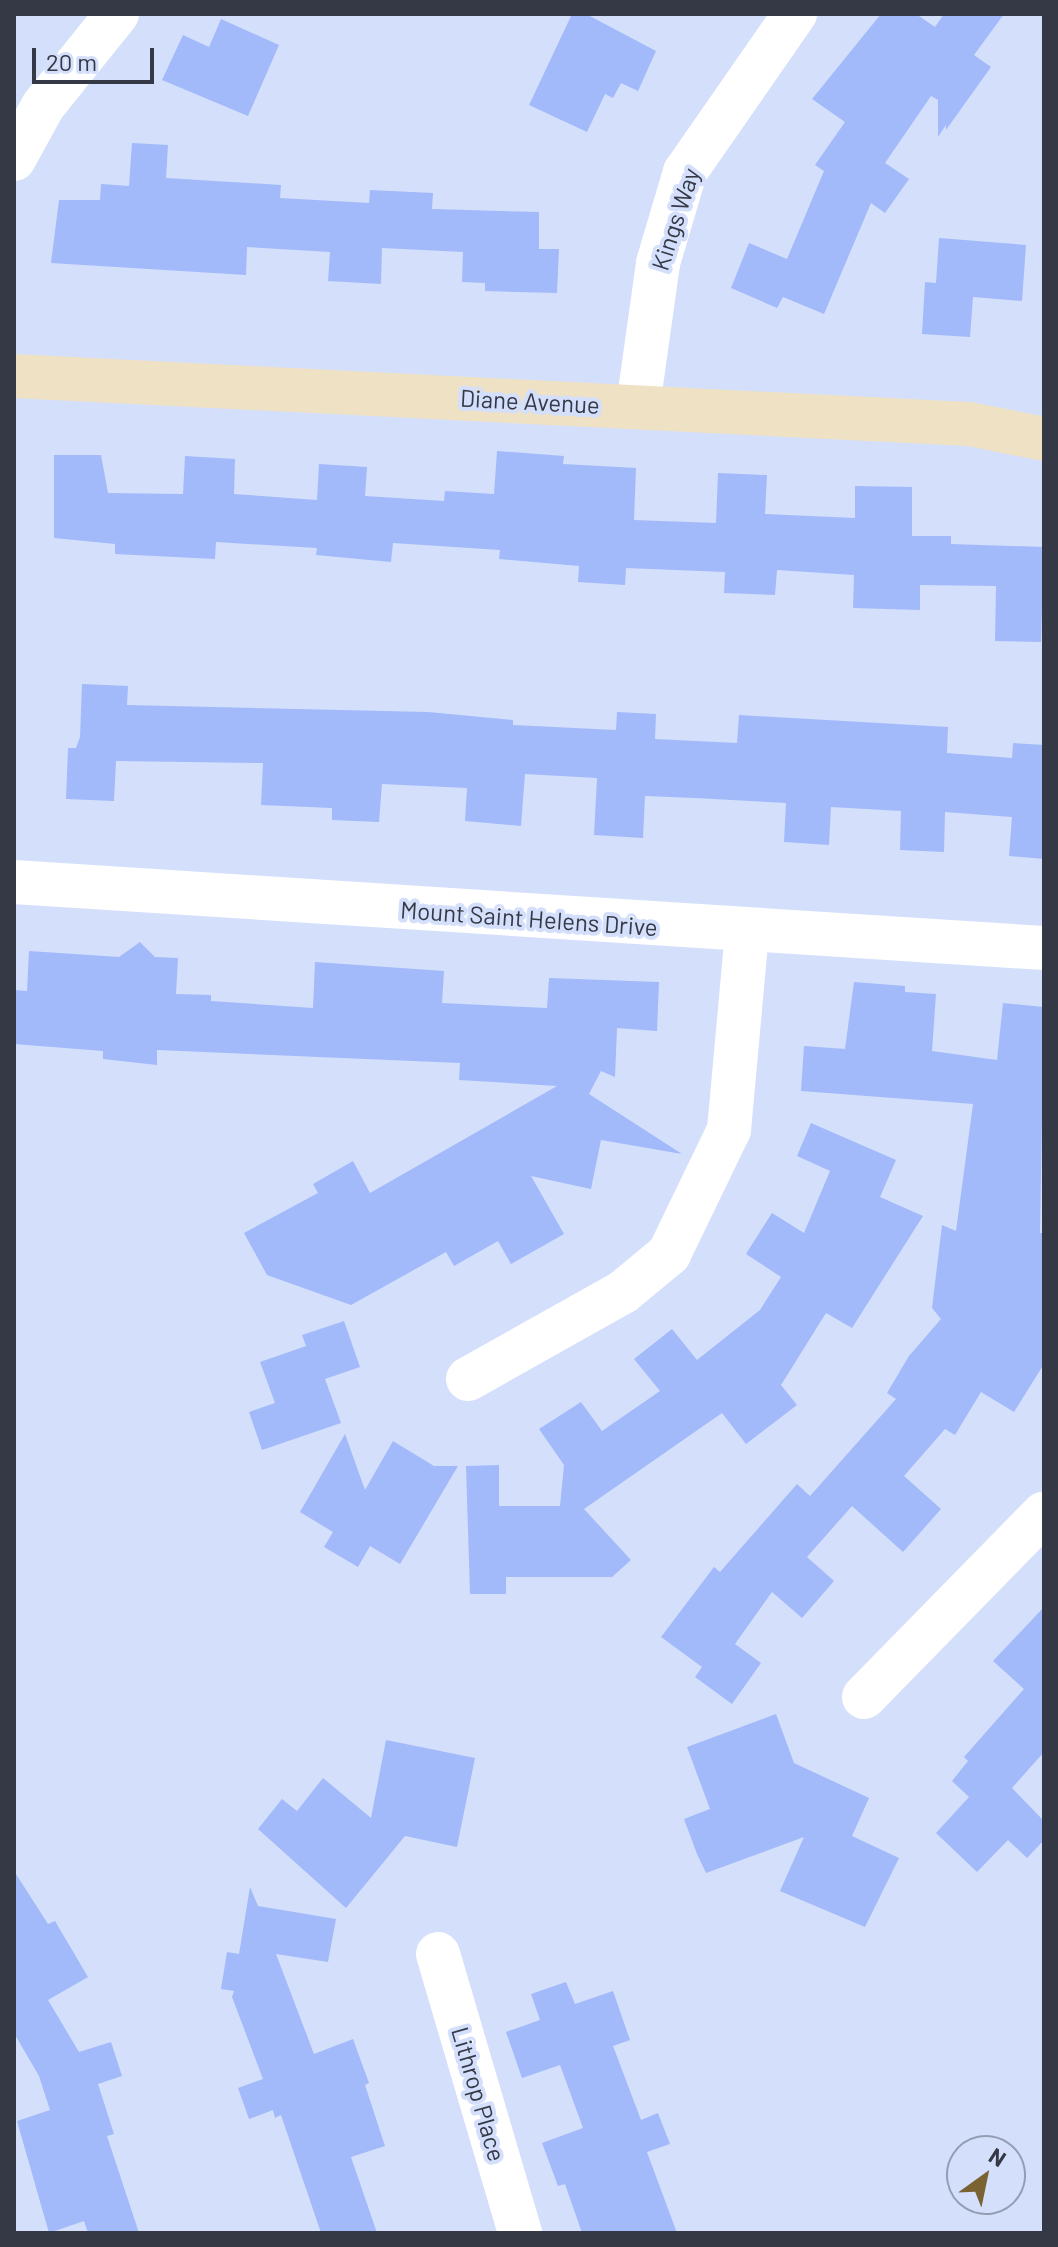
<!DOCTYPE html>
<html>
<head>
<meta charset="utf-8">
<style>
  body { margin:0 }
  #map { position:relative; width:1058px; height:2247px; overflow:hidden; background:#d4dffc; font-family:Barlow,sans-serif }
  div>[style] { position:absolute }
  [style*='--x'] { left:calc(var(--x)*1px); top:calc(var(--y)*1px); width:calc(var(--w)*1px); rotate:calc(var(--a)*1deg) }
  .building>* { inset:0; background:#a2bafa }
  .street>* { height:44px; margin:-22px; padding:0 22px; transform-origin:22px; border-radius:22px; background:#fff }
  .secondary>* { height:44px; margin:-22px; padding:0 22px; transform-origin:22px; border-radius:22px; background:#efe1c4 }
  span { translate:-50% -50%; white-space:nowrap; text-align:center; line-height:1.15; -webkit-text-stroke:8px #d4dffc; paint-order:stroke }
  .street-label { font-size:24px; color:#353945 }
  .frame { position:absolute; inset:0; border:16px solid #353945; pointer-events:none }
  .north { position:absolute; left:946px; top:2135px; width:80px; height:80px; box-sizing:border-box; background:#d4dffc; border:2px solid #949db3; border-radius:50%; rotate:33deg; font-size:22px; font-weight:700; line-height:32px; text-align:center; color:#353945 }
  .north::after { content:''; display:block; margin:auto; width:28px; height:36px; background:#7a6233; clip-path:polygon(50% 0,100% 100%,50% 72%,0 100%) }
  .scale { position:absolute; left:32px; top:48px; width:122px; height:36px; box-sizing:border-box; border:4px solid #353945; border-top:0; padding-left:10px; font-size:24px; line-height:28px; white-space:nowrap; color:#353945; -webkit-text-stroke:6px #d4dffc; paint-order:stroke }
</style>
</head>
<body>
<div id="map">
  <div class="building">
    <i style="clip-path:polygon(572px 14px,586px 14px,656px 51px,638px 91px,621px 83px,613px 98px,605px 94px,587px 132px,529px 105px)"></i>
    <i style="clip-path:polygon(881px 14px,916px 14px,935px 27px,944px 14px,1004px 14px,974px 55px,991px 67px,946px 130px,946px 125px,938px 137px,938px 100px,931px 96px,885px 163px,909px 179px,885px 213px,871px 203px,824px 314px,783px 297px,777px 308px,731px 288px,749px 243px,787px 259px,824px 171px,815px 165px,845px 122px,812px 99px)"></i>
    <i style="clip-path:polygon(221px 19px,279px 45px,248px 116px,162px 80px,183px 35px,209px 47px)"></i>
    <i style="clip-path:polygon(132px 143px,168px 145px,166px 178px,281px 185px,280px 198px,369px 203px,370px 190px,433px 193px,432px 209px,539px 212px,539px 249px,559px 249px,557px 293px,485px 291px,485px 283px,462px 282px,463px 252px,382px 248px,381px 284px,328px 281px,330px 252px,247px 247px,246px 275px,51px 263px,59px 200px,100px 200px,101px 184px,129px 186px)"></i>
    <i style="clip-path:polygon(939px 238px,1026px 245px,1022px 301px,973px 297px,970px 337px,922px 334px,925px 282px,936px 283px)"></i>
    <i style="clip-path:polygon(497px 451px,564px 456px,563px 464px,636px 468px,634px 520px,716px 523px,718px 473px,767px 475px,765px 514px,855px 518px,855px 486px,912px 487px,912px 536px,951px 536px,951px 544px,1044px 547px,1041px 642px,995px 641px,996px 586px,920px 585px,920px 610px,853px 608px,854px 575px,777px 570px,775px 595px,724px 593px,725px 572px,626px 568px,625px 585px,578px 582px,579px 566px,499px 559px,500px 550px,393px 543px,391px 562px,316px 555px,317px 548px,216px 542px,215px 559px,115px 554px,115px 544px,54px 538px,54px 455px,101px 455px,108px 493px,183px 494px,185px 456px,235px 459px,234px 494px,317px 500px,319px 464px,367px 467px,365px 496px,444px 501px,445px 491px,494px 494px)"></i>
    <i style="clip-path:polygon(82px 684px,128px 686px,127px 705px,428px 712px,513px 720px,513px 725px,616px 730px,617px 712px,656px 714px,655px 739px,737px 743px,739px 715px,948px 727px,947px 753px,1012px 758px,1013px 743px,1044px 745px,1044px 859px,1009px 856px,1012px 817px,945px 812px,944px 852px,900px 850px,901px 811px,831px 807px,829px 845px,784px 842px,786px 803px,695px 798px,645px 796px,643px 838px,594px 835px,597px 778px,525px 774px,521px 826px,465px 821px,467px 788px,382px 784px,379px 822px,332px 820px,332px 808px,261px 805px,263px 763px,116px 761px,114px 801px,66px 799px,68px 748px,76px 748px,80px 737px)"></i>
    <i style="clip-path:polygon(140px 942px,155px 957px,178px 958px,176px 994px,211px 995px,211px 1001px,313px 1008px,315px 962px,444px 971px,442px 1003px,547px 1008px,549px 978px,659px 982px,657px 1031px,617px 1028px,615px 1077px,601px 1071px,589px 1094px,682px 1154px,601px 1140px,591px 1189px,531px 1176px,564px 1234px,511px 1264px,498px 1241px,454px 1266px,446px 1252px,351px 1305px,267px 1275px,244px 1233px,318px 1193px,313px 1184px,353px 1161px,370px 1193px,557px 1086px,459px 1080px,460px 1063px,157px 1050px,157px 1065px,103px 1059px,103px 1051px,14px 1044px,14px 990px,27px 991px,29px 951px,119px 957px)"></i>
    <i style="clip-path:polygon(854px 982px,905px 986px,905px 992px,936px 994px,932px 1051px,997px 1060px,1003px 1003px,1044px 1007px,1040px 1233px,1044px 1233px,1044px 1364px,1014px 1412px,981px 1392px,955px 1435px,945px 1429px,904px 1476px,941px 1509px,903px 1552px,852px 1506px,807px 1557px,834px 1581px,802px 1618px,772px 1592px,735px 1644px,761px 1663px,732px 1704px,695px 1677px,702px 1667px,661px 1637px,714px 1567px,720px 1572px,797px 1484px,810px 1496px,896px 1399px,887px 1393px,909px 1356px,941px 1319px,932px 1308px,942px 1225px,956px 1231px,973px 1104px,801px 1091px,804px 1046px,845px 1049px)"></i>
    <i style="clip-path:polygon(811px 1123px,896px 1160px,880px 1197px,923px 1216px,852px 1328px,826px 1313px,781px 1385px,797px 1405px,746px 1444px,722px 1413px,584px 1509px,631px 1560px,612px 1577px,506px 1577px,506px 1594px,470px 1594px,466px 1466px,499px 1465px,499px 1506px,560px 1506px,564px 1465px,539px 1429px,581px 1402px,602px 1431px,660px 1391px,634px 1359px,672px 1329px,697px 1360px,760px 1310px,781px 1277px,746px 1254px,772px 1213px,804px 1233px,830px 1171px,797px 1156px)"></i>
    <i style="clip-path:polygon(344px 1321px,360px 1367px,325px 1379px,341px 1423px,262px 1450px,249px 1412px,275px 1403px,260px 1362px,306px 1346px,302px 1335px)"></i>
    <i style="clip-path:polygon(345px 1434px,365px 1490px,393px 1441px,434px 1466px,458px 1466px,400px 1564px,370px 1546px,358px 1567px,324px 1547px,333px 1532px,300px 1512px)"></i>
    <i style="clip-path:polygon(1044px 1607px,1044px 1752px,1012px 1788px,1044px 1821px,1044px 1840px,1027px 1858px,1008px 1840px,977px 1872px,936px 1833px,969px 1797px,952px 1781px,968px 1761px,964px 1757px,1024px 1689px,993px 1661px)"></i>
    <i style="clip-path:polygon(776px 1714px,794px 1763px,869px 1798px,852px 1836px,899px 1858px,865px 1927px,780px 1891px,804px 1837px,706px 1873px,697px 1854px,684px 1819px,710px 1809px,687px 1747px)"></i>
    <i style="clip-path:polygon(386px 1740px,475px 1758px,457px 1847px,405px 1836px,346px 1908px,258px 1829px,282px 1799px,297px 1811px,323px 1778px,371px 1818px)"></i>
    <i style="clip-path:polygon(14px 1871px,48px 1924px,55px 1921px,88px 1977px,48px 2000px,79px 2052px,111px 2042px,122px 2076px,98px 2084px,114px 2134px,107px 2136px,139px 2233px,88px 2233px,84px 2221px,49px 2233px,17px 2121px,50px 2110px,39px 2076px,14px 2033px)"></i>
    <i style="clip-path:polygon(250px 1887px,258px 1906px,336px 1919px,328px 1962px,276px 1954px,314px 2054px,353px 2039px,369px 2083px,365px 2085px,385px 2146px,351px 2157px,377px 2233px,321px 2233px,281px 2115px,275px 2118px,273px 2110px,249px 2119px,238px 2088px,263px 2079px,232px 1997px,234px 1991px,221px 1989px,227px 1952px,239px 1954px)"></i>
    <i style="clip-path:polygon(566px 1982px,575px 2004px,613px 1991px,630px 2040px,613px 2046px,641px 2120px,658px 2113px,670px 2144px,647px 2152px,677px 2233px,582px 2233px,565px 2184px,558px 2186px,542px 2143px,583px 2128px,560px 2065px,522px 2078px,506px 2032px,540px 2020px,531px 1994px)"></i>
  </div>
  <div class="street">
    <i style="--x:14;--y:159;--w:60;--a:-61.3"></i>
    <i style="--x:43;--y:106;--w:118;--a:-51.2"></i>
    <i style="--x:638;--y:406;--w:144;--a:-82"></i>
    <i style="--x:658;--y:263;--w:95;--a:-73.5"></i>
    <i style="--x:685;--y:172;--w:193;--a:-55.2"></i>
    <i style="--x:14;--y:882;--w:1032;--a:3.67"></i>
    <i style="--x:468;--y:1379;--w:178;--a:-29.3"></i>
    <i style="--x:623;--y:1292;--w:60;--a:-39.6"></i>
    <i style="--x:669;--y:1254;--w:138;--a:-64.2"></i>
    <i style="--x:729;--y:1130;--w:198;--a:-84.8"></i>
    <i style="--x:864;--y:1697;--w:257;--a:-45.6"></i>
    <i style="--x:438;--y:1954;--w:291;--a:73.6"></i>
  </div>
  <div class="secondary">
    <i style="--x:14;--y:376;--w:956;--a:2.88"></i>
    <i style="--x:969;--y:424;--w:76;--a:11.3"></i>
  </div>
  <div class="street-label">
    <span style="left:675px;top:219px;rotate:-72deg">Kings Way</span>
    <span style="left:530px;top:401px;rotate:3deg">Diane Avenue</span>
    <span style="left:529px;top:918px;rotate:4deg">Mount Saint Helens Drive</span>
    <span style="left:479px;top:2094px;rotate:74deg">Lithrop Place</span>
  </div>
  <div class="frame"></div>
  <div class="north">N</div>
  <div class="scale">20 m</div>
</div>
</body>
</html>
